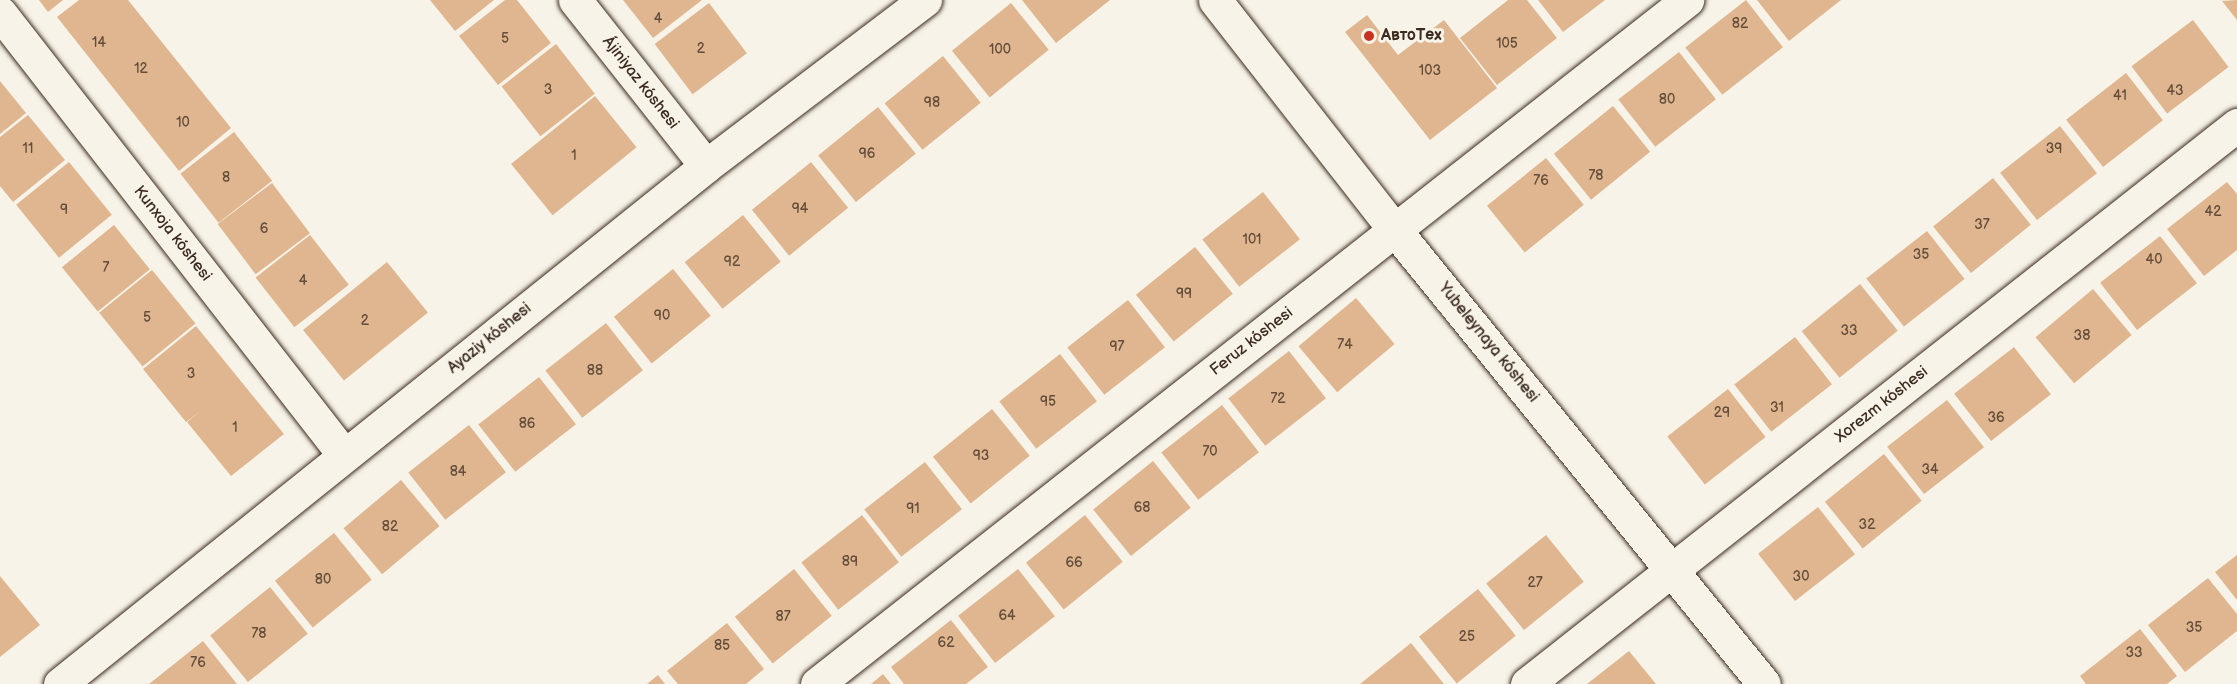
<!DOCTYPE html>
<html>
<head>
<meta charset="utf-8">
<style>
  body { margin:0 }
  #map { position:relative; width:2237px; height:684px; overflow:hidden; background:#f7f3e8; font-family:"Balsamiq Sans",sans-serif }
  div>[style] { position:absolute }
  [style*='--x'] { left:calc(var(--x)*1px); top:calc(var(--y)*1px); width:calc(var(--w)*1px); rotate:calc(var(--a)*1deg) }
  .building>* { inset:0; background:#dfb68f; transform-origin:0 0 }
  .roads { filter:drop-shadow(0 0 2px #3b2a1e) drop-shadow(0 0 2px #3b2a1e) }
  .minor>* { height:33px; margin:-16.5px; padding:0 16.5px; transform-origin:16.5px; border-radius:16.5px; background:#f7f3e8 }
  .dots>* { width:16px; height:16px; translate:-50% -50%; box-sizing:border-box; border:3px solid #f7f3e8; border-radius:50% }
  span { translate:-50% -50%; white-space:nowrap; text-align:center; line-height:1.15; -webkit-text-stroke:6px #f7f3e8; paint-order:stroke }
  .number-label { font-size:14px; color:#644d3a }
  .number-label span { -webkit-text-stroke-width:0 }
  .poi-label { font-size:16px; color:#3b2a1e; font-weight:700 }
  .left { translate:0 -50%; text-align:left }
  .street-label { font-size:16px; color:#3b2a1e }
</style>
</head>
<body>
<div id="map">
  <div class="building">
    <i style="clip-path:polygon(39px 0,63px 0,48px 12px)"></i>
    <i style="clip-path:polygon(79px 0,128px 0,231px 128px,179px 171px,57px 17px)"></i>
    <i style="clip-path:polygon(430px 0,494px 0,455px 31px)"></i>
    <i style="clip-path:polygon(505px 0,517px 0,551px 43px,498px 85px,459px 36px)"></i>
    <i style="clip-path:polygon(623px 0,702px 0,653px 38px)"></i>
    <i style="clip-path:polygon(1022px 0,1110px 0,1056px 43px)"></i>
    <i style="clip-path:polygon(1508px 0,1527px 0,1557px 38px,1497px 85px,1460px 38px)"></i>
    <i style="clip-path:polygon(1538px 0,1605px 0,1563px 32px)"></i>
    <i style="left:1746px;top:0;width:60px;height:77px;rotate:52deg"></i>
    <i style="clip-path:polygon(1757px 0,1841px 0,1789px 41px)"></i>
    <i style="clip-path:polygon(2237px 0,2237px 20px,2222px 1px)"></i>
    <i style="left:709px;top:3px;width:63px;height:68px;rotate:53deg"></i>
    <i style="left:1011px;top:3px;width:60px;height:76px;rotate:51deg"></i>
    <i style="clip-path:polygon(1367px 15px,1398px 55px,1444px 20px,1497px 88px,1430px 140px,1345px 32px)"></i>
    <i style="left:2193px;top:20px;width:59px;height:77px;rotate:53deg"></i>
    <i style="left:556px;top:44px;width:63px;height:69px;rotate:52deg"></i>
    <i style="left:1679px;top:52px;width:60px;height:77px;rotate:52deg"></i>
    <i style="left:943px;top:56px;width:60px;height:75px;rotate:51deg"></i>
    <i style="left:2126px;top:73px;width:60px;height:76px;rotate:52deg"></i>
    <i style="clip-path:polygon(0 81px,26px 113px,0 134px)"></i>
    <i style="left:595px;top:96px;width:66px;height:108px;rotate:51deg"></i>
    <i style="left:1613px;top:106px;width:59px;height:76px;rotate:51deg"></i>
    <i style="left:878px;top:107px;width:60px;height:77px;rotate:51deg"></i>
    <i style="clip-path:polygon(28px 115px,65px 160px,13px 202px,0 186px,0 137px)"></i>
    <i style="left:2060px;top:126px;width:60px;height:76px;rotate:52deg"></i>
    <i style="left:234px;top:132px;width:62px;height:68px;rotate:52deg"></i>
    <i style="left:1546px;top:158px;width:60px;height:76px;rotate:51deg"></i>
    <i style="left:69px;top:162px;width:68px;height:68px;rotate:51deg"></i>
    <i style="left:811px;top:162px;width:59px;height:76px;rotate:51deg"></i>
    <i style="left:1993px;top:178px;width:60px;height:77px;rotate:51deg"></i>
    <i style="clip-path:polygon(2227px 182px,2237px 194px,2237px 250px,2204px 276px,2167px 229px)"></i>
    <i style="left:272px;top:183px;width:63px;height:68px;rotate:53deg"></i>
    <i style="left:1263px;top:192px;width:60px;height:77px;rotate:52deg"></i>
    <i style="left:743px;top:215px;width:60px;height:75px;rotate:51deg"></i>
    <i style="left:114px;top:225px;width:57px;height:67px;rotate:51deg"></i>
    <i style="left:1927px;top:231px;width:61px;height:77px;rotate:52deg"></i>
    <i style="left:310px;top:235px;width:63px;height:69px;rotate:52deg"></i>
    <i style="left:2160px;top:236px;width:60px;height:76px;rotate:52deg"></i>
    <i style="left:1195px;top:247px;width:60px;height:76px;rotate:51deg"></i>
    <i style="left:387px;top:262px;width:65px;height:108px;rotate:51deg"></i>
    <i style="left:673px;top:269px;width:60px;height:76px;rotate:51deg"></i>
    <i style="left:152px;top:270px;width:69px;height:68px;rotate:51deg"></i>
    <i style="left:1860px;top:284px;width:60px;height:75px;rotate:51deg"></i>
    <i style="left:2093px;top:289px;width:60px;height:75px;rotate:50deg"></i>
    <i style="left:1356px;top:298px;width:60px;height:75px;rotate:50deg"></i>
    <i style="left:1128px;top:300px;width:60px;height:77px;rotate:52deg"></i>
    <i style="left:606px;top:323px;width:60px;height:77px;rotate:52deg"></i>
    <i style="clip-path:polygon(196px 326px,284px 434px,231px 476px,187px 422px,201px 411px,186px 422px,143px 369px)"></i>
    <i style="left:1795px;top:337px;width:60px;height:77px;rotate:52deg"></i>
    <i style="left:2014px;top:347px;width:60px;height:76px;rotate:52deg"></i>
    <i style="left:1289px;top:351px;width:60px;height:77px;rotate:52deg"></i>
    <i style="left:1060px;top:354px;width:60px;height:77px;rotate:52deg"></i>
    <i style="left:539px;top:377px;width:60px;height:77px;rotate:52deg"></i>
    <i style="left:1728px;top:389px;width:61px;height:77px;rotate:52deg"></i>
    <i style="left:1947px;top:400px;width:60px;height:76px;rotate:52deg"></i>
    <i style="left:1222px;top:405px;width:60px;height:77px;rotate:52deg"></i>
    <i style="left:992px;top:409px;width:60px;height:76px;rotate:51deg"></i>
    <i style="left:469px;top:425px;width:60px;height:77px;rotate:52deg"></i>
    <i style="left:1884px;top:454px;width:60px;height:76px;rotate:51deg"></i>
    <i style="left:1153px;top:461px;width:60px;height:77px;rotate:51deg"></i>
    <i style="left:925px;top:462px;width:60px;height:77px;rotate:52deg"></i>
    <i style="left:401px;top:480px;width:60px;height:75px;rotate:50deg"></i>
    <i style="left:1818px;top:507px;width:60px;height:76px;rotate:52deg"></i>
    <i style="left:862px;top:515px;width:60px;height:77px;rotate:52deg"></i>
    <i style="left:1085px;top:515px;width:60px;height:76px;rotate:51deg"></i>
    <i style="left:334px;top:533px;width:60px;height:76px;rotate:51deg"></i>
    <i style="left:1546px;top:535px;width:60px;height:77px;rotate:51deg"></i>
    <i style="clip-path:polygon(2237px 555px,2237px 600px,2215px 572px)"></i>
    <i style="left:794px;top:569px;width:60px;height:76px;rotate:51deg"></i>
    <i style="left:1018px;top:569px;width:60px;height:76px;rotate:52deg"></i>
    <i style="clip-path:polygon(0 576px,40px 625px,0 657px)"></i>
    <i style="clip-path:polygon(2208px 578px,2237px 614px,2237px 631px,2185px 672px,2148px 625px)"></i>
    <i style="left:270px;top:587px;width:60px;height:77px;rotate:51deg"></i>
    <i style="left:1478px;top:589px;width:60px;height:76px;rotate:51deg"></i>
    <i style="clip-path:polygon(951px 620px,988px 667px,966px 684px,904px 684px,891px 667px)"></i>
    <i style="clip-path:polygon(727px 623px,764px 669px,746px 684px,678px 684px,667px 671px)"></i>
    <i style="clip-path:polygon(2140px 629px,2177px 676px,2167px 684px,2086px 684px,2080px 676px)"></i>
    <i style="clip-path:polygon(203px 641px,237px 684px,149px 684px)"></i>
    <i style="clip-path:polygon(1411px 643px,1444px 684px,1360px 684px)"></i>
    <i style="clip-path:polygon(1629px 651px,1656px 684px,1587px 684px)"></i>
    <i style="clip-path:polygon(883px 674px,891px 684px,871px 684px)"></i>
    <i style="clip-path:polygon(658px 675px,665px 684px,647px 684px)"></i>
  </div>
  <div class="roads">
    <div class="minor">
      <i style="--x:575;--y:0;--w:211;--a:51.7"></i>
      <i style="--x:1215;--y:0;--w:291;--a:52"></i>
      <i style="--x:1394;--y:229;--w:586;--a:50.88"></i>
      <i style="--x:0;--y:13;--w:560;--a:52.11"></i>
      <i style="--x:60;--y:684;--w:828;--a:-38.72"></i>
      <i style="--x:706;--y:166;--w:275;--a:-37.2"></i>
      <i style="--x:817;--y:684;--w:1107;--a:-38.17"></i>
      <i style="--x:1527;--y:684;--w:904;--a:-38.21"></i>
    </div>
  </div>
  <div class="dots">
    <i style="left:1369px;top:36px;background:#c8321e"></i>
  </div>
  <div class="number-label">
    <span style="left:658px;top:19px">4</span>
    <span style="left:1740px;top:24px">82</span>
    <span style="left:505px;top:39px">5</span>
    <span style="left:99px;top:43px">14</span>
    <span style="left:1507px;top:44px">105</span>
    <span style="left:701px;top:49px">2</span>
    <span style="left:1000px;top:50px">100</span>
    <span style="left:141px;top:69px">12</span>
    <span style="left:1430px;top:71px">103</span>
    <span style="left:548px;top:90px">3</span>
    <span style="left:2175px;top:91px">43</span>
    <span style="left:2120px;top:96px">41</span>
    <span style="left:1667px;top:100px">80</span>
    <span style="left:932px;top:103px">98</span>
    <span style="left:183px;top:123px">10</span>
    <span style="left:28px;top:149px">11</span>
    <span style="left:2054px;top:149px">39</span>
    <span style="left:867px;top:154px">96</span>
    <span style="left:574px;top:156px">1</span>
    <span style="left:1596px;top:176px">78</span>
    <span style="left:226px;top:178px">8</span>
    <span style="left:1541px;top:181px">76</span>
    <span style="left:800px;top:209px">94</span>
    <span style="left:64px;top:210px">9</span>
    <span style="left:2213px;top:212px">42</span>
    <span style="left:1982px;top:225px">37</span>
    <span style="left:264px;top:229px">6</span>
    <span style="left:1252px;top:240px">101</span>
    <span style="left:1921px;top:255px">35</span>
    <span style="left:2154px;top:260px">40</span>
    <span style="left:732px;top:262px">92</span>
    <span style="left:106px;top:268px">7</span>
    <span style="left:303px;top:281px">4</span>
    <span style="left:1184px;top:294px">99</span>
    <span style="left:662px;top:316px">90</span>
    <span style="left:147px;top:318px">5</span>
    <span style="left:365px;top:321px">2</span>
    <span style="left:1849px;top:331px">33</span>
    <span style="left:2082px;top:336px">38</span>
    <span style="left:1345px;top:345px">74</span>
    <span style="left:1117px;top:347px">97</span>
    <span style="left:595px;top:371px">88</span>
    <span style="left:191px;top:374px">3</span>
    <span style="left:1278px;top:399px">72</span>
    <span style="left:1048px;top:402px">95</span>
    <span style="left:1777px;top:408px">31</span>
    <span style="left:1722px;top:413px">29</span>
    <span style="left:1996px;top:418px">36</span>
    <span style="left:527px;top:424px">86</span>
    <span style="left:235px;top:428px">1</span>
    <span style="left:1210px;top:452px">70</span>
    <span style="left:981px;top:456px">93</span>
    <span style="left:1930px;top:470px">34</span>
    <span style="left:458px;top:472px">84</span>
    <span style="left:1142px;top:508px">68</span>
    <span style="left:913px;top:509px">91</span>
    <span style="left:1867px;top:525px">32</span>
    <span style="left:390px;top:527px">82</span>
    <span style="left:850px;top:562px">89</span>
    <span style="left:1074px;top:563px">66</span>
    <span style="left:1801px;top:577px">30</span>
    <span style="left:323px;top:580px">80</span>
    <span style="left:1535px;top:583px">27</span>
    <span style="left:1007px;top:616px">64</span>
    <span style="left:783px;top:617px">87</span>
    <span style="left:2194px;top:628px">35</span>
    <span style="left:259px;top:634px">78</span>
    <span style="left:1467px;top:637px">25</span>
    <span style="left:946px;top:643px">62</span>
    <span style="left:722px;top:646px">85</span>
    <span style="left:2134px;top:653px">33</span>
    <span style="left:198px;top:663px">76</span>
  </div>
  <div class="poi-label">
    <span class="left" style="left:1381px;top:36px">АвтоТех</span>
  </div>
  <div class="street-label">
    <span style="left:640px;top:83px;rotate:52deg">Ájiniyaz kóshesi</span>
    <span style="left:172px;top:234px;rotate:52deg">Kunxoja kóshesi</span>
    <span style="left:490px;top:339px;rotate:-39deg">Ayaziy kóshesi</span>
    <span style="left:1252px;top:342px;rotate:-38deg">Feruz kóshesi</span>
    <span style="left:1488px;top:343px;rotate:51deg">Yubeleynaya kóshesi</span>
    <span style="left:1882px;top:405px;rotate:-38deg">Xorezm kóshesi</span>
  </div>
</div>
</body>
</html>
